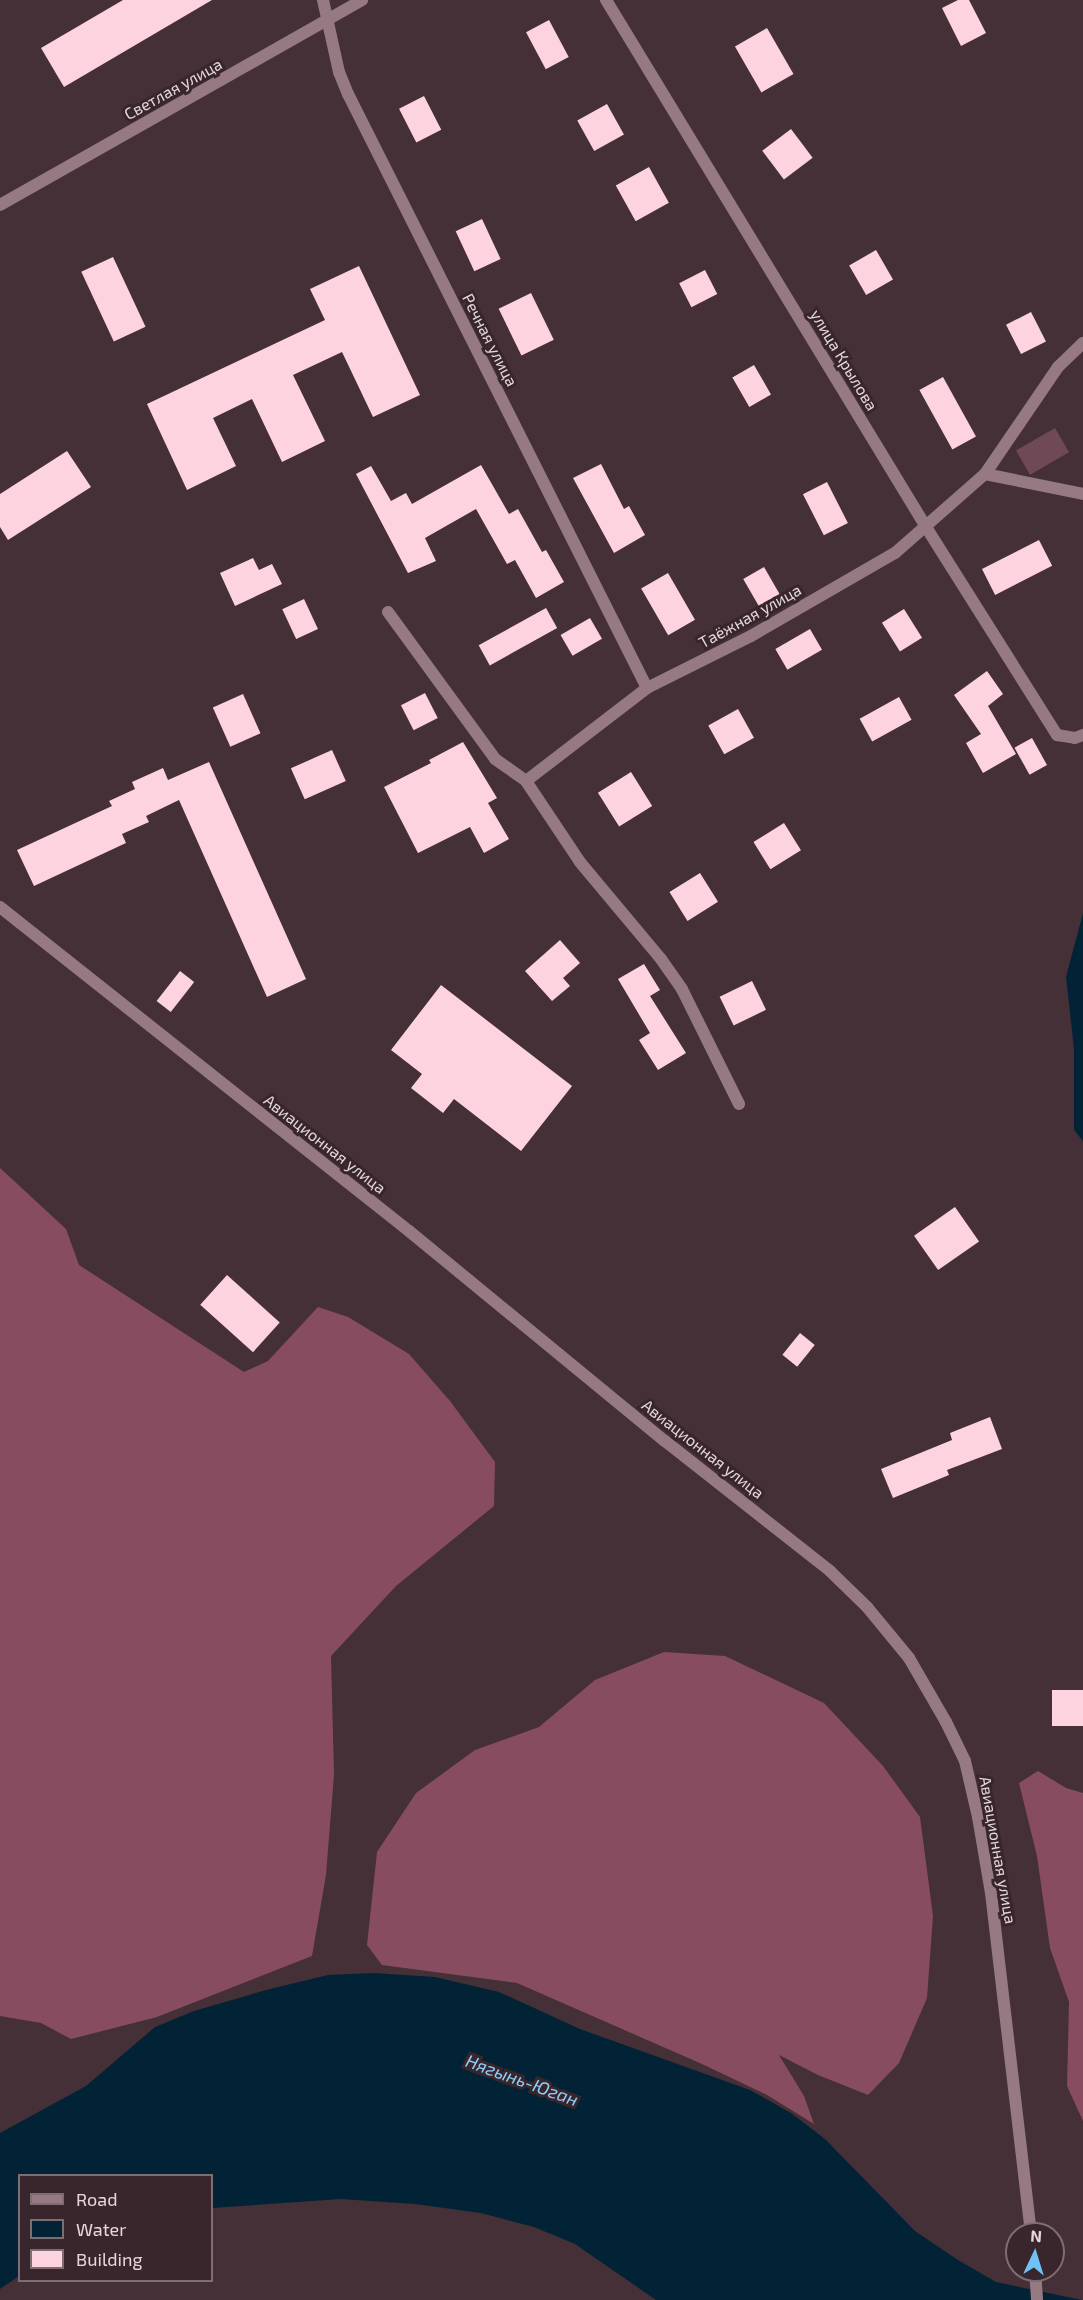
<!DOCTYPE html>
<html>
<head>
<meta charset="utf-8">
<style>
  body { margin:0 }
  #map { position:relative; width:1083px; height:2300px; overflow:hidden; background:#443036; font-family:"Exo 2",sans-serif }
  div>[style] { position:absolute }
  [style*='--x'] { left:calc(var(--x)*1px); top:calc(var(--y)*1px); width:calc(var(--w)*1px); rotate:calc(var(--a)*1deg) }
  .green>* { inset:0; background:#6f4a56; transform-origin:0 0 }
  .forest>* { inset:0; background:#884c61 }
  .water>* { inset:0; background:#022336 }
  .building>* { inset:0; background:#fed3e0; transform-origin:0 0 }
  .minor>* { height:12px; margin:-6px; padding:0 6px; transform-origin:6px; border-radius:6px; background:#967982 }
  .tertiary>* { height:12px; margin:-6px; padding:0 6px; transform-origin:6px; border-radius:6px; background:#967982 }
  span { translate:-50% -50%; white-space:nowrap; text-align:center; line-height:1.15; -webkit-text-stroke:6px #39262c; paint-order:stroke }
  .street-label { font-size:16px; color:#e5d8db }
  .water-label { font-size:18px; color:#8cd0fc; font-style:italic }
  .legend { position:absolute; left:18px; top:2174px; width:195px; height:108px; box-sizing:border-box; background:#39262c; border:2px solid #7e6d72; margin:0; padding:8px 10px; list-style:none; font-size:18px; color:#e5d8db }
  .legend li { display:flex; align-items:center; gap:12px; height:30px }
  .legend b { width:30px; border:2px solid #7e6d72 }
  .north { position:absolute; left:1005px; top:2222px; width:60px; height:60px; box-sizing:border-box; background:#39262c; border:2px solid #7e6d72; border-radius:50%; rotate:4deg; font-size:16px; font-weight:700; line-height:24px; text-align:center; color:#e5d8db }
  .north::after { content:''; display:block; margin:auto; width:21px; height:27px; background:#70c1f4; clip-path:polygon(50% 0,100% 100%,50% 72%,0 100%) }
</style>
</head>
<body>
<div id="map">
  <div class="green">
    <i style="left:1055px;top:428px;width:28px;height:45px;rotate:60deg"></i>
  </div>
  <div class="forest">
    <i style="clip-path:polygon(0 1168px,66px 1229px,79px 1265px,244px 1372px,268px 1361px,318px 1307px,348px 1317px,409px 1354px,450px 1401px,495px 1462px,494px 1506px,396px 1586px,331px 1656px,334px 1775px,326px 1875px,312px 1956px,157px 2017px,71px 2039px,41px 2023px,0 2016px)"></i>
    <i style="clip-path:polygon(664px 1652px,725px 1656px,824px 1703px,883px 1766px,920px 1817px,933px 1916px,927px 1998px,899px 2063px,868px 2095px,818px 2075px,779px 2055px,804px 2096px,814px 2124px,767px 2095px,702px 2064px,517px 1983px,382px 1965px,367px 1945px,377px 1852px,416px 1793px,475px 1750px,539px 1727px,595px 1680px)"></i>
    <i style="clip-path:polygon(1038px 1771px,1066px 1788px,1083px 1793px,1083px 2121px,1067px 2086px,1069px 2002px,1050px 1948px,1037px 1856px,1019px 1783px)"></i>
  </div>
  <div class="water">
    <i style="clip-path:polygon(1083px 913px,1083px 1141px,1074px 1130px,1074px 1049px,1066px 977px)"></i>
    <i style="clip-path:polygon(374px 1973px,435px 1977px,499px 1992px,580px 2029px,750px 2090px,791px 2113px,825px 2139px,915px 2231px,958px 2260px,996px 2282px,1082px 2300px,656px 2300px,575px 2244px,534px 2227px,481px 2213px,415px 2204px,341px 2199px,212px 2208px,212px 2176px,20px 2176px,19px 2276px,0 2289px,0 2133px,86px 2086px,155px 2027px,194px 2011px,266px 1990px,328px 1975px)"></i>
  </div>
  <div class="building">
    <i style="clip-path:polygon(123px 0,212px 0,64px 87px,41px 48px)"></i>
    <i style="clip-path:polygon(958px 0,969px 0,986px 33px,961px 46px,942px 8px)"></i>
    <i style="left:549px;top:20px;width:42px;height:26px;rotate:62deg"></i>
    <i style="left:767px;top:28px;width:53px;height:37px;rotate:60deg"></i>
    <i style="left:424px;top:96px;width:38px;height:28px;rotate:63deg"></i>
    <i style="left:607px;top:104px;width:35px;height:34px;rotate:61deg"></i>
    <i style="left:791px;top:129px;width:36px;height:36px;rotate:53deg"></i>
    <i style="left:649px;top:167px;width:41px;height:38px;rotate:61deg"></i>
    <i style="left:482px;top:219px;width:44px;height:29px;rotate:65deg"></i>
    <i style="left:876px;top:250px;width:34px;height:31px;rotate:60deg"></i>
    <i style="left:113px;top:257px;width:77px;height:35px;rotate:65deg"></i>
    <i style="clip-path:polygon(359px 266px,420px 395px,373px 417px,342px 352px,293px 375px,325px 441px,282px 462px,252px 399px,213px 418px,236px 466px,187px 490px,147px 404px,325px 320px,310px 289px)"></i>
    <i style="left:705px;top:270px;width:27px;height:29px;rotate:63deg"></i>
    <i style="left:531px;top:293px;width:52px;height:36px;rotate:64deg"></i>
    <i style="left:1031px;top:312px;width:33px;height:28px;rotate:63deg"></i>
    <i style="left:754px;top:365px;width:34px;height:25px;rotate:60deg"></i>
    <i style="left:943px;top:377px;width:68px;height:27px;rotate:61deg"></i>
    <i style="clip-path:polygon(67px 451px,91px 487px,8px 540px,0 527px,0 494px)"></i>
    <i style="clip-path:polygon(601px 464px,624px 509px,629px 506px,645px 535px,614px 553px,573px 478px)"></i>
    <i style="clip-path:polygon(481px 465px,509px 514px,518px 509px,542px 552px,546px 550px,564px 582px,536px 598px,515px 560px,507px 564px,476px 509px,425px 538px,436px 561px,408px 573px,356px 474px,371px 466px,391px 501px,406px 493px,412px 504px)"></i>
    <i style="left:827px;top:482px;width:46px;height:27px;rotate:63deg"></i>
    <i style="left:1039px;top:540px;width:29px;height:64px;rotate:63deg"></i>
    <i style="clip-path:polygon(253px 558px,259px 570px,272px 564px,282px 584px,235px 606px,220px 573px)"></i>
    <i style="left:764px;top:567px;width:34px;height:24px;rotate:60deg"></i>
    <i style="left:668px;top:573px;width:54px;height:31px;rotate:60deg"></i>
    <i style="left:304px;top:599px;width:33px;height:24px;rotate:65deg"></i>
    <i style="left:546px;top:608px;width:23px;height:77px;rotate:61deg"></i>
    <i style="left:904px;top:609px;width:34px;height:26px;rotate:58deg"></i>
    <i style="left:590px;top:618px;width:24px;height:34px;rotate:60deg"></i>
    <i style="left:810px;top:629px;width:24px;height:40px;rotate:60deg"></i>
    <i style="clip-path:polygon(987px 671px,1003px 694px,988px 706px,1016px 754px,983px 773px,966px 743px,981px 734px,954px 695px)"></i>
    <i style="left:425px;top:693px;width:28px;height:27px;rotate:63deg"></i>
    <i style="left:243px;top:694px;width:43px;height:33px;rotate:66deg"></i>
    <i style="left:899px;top:697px;width:26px;height:45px;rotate:61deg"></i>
    <i style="left:738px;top:709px;width:33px;height:34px;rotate:61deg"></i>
    <i style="left:1032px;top:738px;width:31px;height:20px;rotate:61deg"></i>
    <i style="clip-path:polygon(463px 742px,497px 798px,488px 803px,509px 839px,484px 853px,470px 827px,418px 853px,384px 787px,431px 763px,429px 760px)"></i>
    <i style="left:332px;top:750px;width:34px;height:45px;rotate:66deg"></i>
    <i style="clip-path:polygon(209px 762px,306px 979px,267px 997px,179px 800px,146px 816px,149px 822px,122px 834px,126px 843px,34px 886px,17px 850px,112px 806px,109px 801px,135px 789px,132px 782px,163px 768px,168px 780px)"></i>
    <i style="left:631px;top:772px;width:40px;height:39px;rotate:58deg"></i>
    <i style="left:784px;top:823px;width:32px;height:36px;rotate:58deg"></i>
    <i style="left:700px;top:873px;width:34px;height:36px;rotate:58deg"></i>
    <i style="clip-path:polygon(560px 940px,580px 963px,563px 978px,570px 986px,552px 1001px,525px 971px)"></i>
    <i style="clip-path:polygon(644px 964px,660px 990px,650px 996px,686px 1053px,658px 1070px,639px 1040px,650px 1033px,618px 979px)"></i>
    <i style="left:180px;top:971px;width:18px;height:38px;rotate:38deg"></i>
    <i style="left:752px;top:981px;width:32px;height:36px;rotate:64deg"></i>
    <i style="clip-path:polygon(441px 985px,572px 1086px,521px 1151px,454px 1099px,443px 1113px,411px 1088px,422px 1074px,391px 1050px)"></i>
    <i style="left:955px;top:1207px;width:42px;height:50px;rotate:55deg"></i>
    <i style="left:227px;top:1275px;width:71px;height:40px;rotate:42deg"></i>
    <i style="left:800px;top:1333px;width:19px;height:28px;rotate:39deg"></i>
    <i style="clip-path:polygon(990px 1417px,1002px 1449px,947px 1470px,949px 1475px,893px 1498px,881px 1469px,952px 1440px,950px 1433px)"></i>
    <i style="left:1083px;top:1690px;width:36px;height:31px;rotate:90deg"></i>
  </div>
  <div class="minor">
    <i style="--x:323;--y:0;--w:74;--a:77.5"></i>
    <i style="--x:339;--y:72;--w:24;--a:68"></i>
    <i style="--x:348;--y:94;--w:665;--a:63.28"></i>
    <i style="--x:606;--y:0;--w:617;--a:58.73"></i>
    <i style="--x:926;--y:527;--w:246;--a:57.8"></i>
    <i style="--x:1057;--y:735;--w:18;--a:9"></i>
    <i style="--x:1075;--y:738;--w:9;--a:-21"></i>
    <i style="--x:985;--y:474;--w:100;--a:11.5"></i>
    <i style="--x:388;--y:612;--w:182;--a:53.9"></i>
    <i style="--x:495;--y:759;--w:38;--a:35"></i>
    <i style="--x:739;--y:1104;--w:128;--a:-116.4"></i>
    <i style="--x:682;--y:989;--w:37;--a:-125"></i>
    <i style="--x:661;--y:959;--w:126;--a:-129.9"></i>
    <i style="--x:580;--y:862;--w:97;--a:-123.7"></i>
    <i style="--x:526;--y:781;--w:153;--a:-37.5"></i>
    <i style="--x:647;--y:688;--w:116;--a:-26.6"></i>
    <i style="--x:751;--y:636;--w:166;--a:-30"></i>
    <i style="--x:895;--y:553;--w:120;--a:-41.3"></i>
    <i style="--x:985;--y:474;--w:130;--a:-55.7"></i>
    <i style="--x:1058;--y:367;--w:35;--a:-44"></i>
  </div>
  <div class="tertiary">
    <i style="--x:0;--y:205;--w:416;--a:-29.5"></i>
    <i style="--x:0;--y:907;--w:522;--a:38.39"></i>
    <i style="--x:409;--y:1231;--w:331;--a:39.4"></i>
    <i style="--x:665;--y:1441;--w:210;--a:38.2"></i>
    <i style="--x:830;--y:1571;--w:52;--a:44.2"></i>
    <i style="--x:867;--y:1607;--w:66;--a:50.5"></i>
    <i style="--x:909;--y:1658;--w:74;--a:60"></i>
    <i style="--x:946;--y:1722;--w:43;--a:64"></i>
    <i style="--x:965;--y:1761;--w:57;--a:76.9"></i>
    <i style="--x:978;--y:1817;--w:77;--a:80.3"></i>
    <i style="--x:991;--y:1893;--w:343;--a:83.3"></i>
    <i style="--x:1035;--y:2270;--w:30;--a:86"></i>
  </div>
  <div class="street-label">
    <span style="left:173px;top:89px;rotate:-29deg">Светлая улица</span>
    <span style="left:490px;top:340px;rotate:63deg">Речная улица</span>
    <span style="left:844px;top:360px;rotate:59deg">улица Крылова</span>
    <span style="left:750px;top:616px;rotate:-29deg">Таёжная улица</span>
    <span style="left:325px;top:1144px;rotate:38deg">Авиационная улица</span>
    <span style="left:703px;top:1449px;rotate:38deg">Авиационная улица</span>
    <span style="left:998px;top:1850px;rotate:80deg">Авиационная улица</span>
  </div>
  <div class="water-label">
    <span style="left:522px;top:2080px;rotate:20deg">Нягынь-Юган</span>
  </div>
  <ul class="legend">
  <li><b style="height:8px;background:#967982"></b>Road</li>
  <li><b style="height:16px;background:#022336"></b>Water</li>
  <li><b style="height:16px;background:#fed3e0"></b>Building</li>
  </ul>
  <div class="north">N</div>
</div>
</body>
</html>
